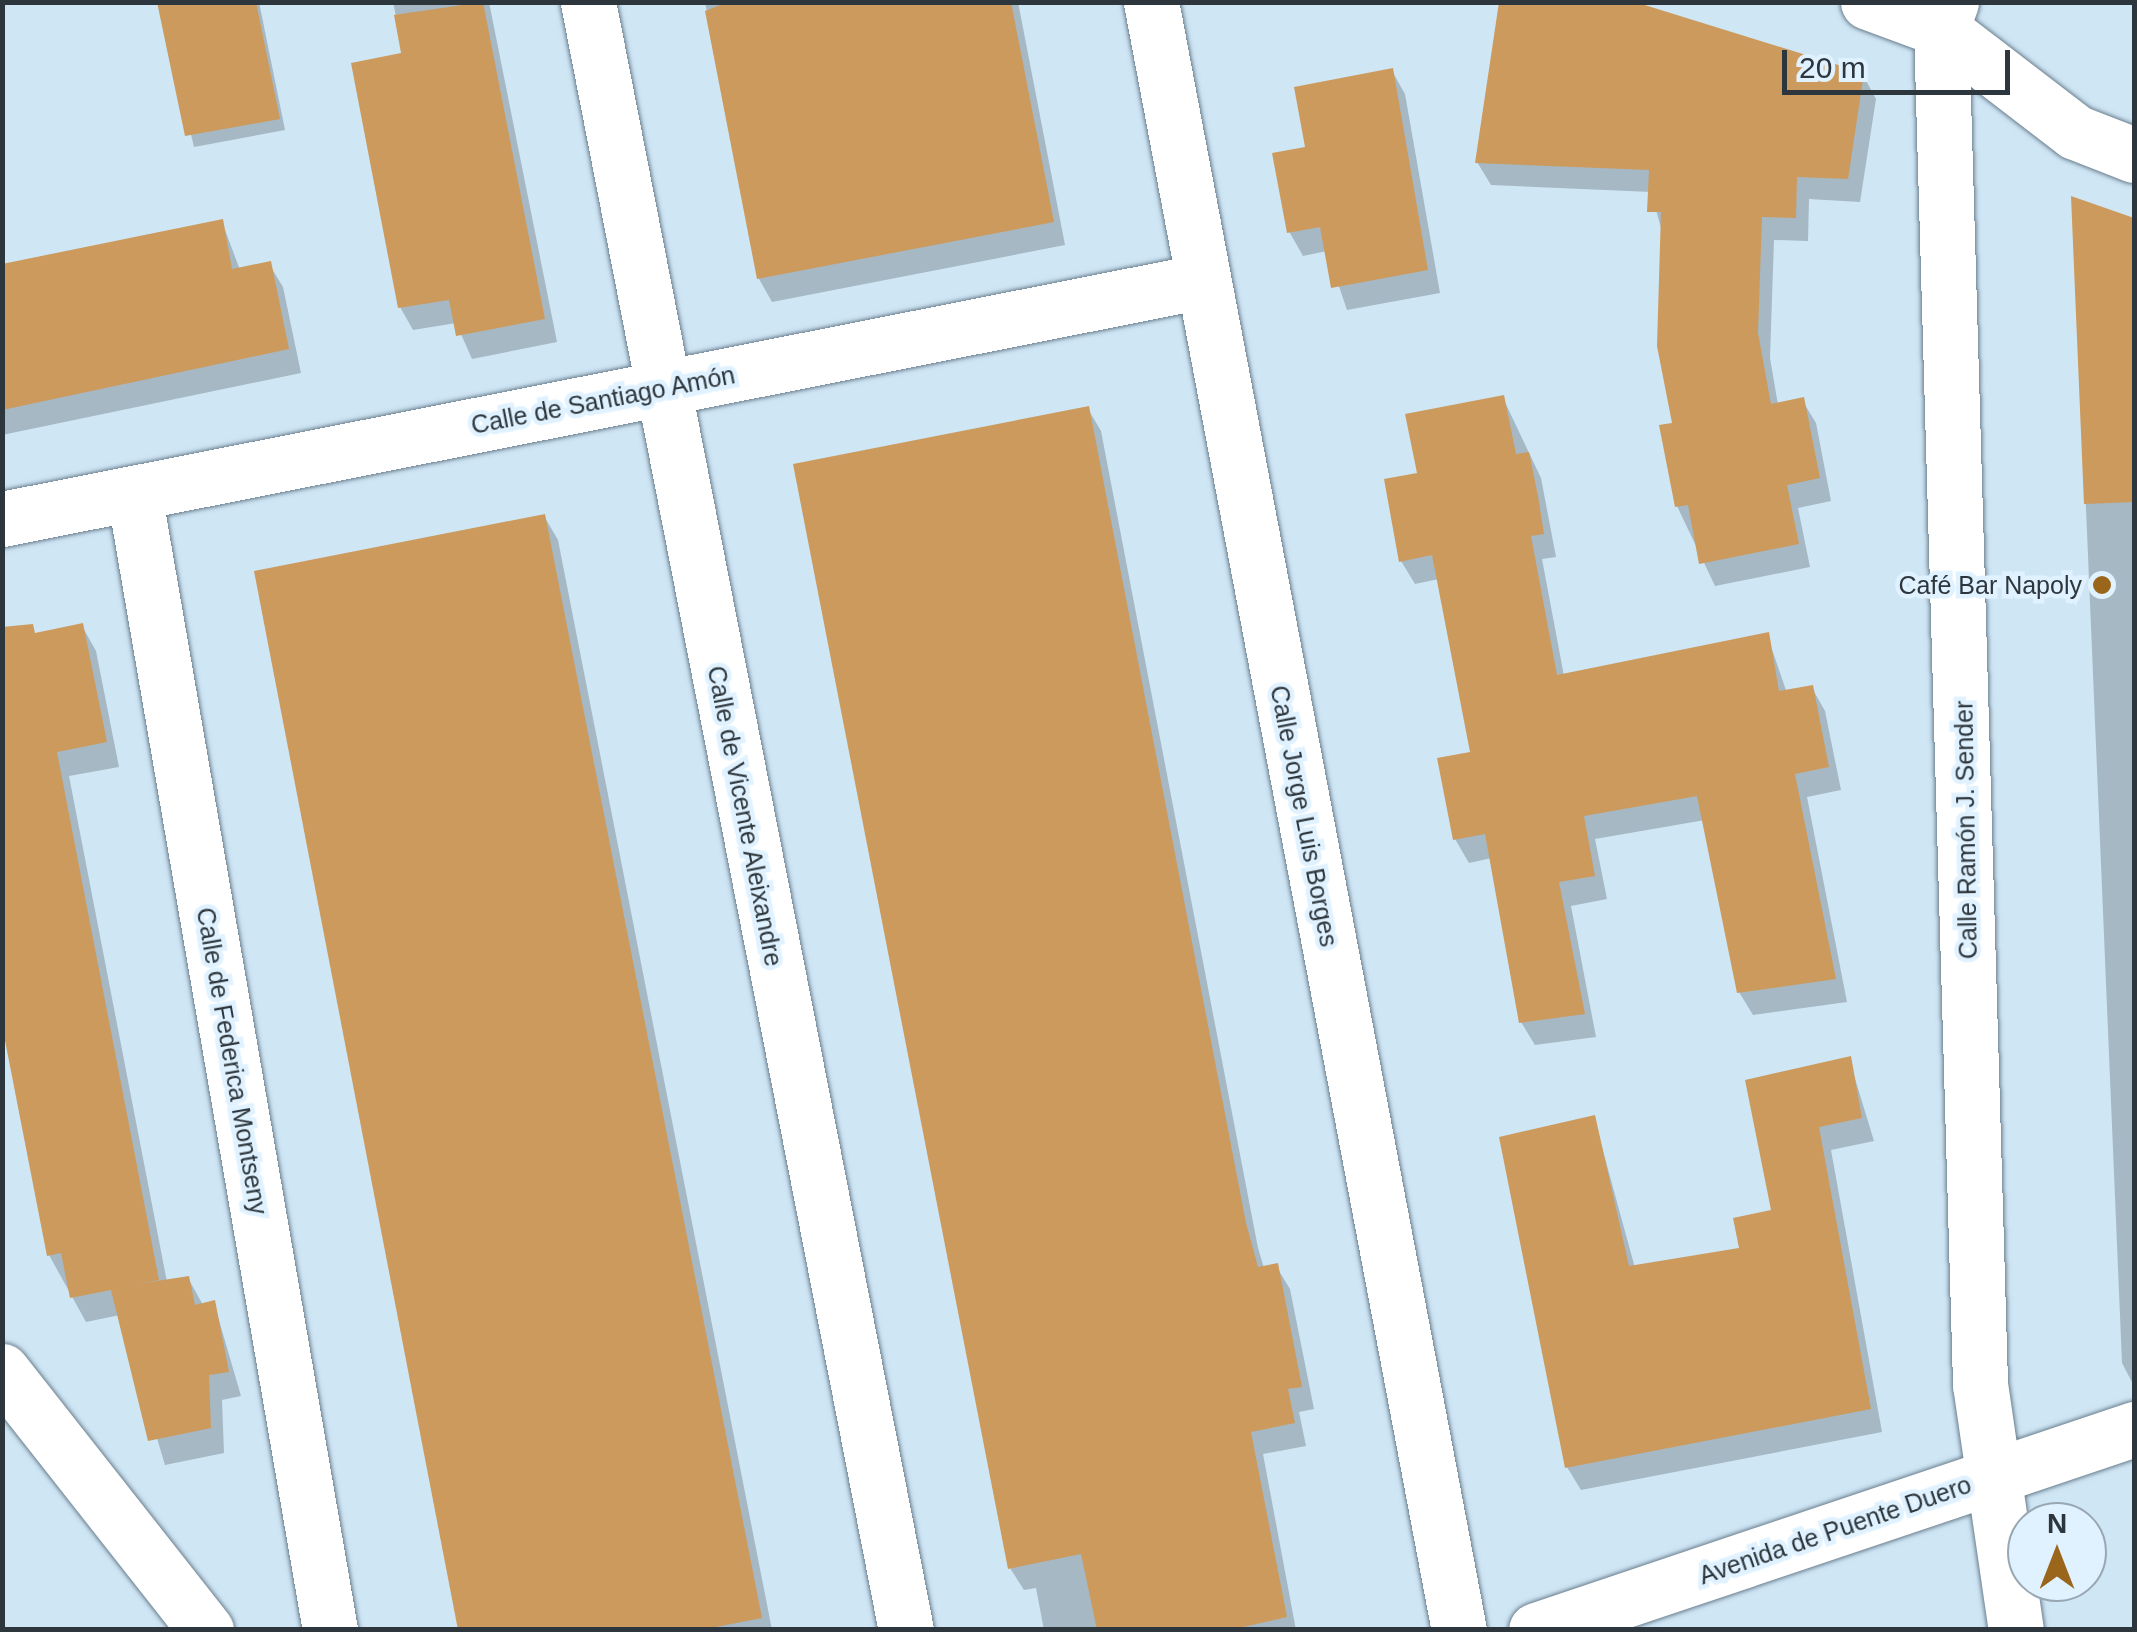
<!DOCTYPE html>
<html>
<head>
<meta charset="utf-8">
<style>
  body { margin:0 }
  #map { position:relative; width:2137px; height:1632px; overflow:hidden; background:#cfe6f5; font-family:Arial,sans-serif }
  div>[style] { position:absolute }
  [style*='--x'] { left:calc(var(--x)*1px); top:calc(var(--y)*1px); width:calc(var(--w)*1px); rotate:calc(var(--a)*1deg) }
  .shadow>* { inset:0; background:#0003 }
  .building>* { inset:0; background:#cc9a5c }
  .roads { filter:drop-shadow(0 0 2px #6a7e8d) drop-shadow(0 0 2px #6a7e8d) }
  .minor>* { height:55px; margin:-27.5px; padding:0 27.5px; transform-origin:27.5px; border-radius:27.5px; background:#fff }
  .tertiary>* { height:55px; margin:-27.5px; padding:0 27.5px; transform-origin:27.5px; border-radius:27.5px; background:#fff }
  .dots>* { width:28px; height:28px; translate:-50% -50%; box-sizing:border-box; border:5px solid #e0f2ff; border-radius:50% }
  span { translate:-50% -50%; white-space:nowrap; text-align:center; line-height:1.15; -webkit-text-stroke:9px #e0f2ff; paint-order:stroke }
  .street-label { font-size:25px; color:#2d363c }
  .poi-label { font-size:25px; color:#2d363c }
  .right { translate:-100% -50%; text-align:right }
  .frame { position:absolute; inset:0; border:5px solid #2d363c; pointer-events:none }
  .north { position:absolute; left:2007px; top:1502px; width:100px; height:100px; box-sizing:border-box; background:#e0f2ff; border:2px solid #98a7b1; border-radius:50%; rotate:0deg; font-size:28px; font-weight:700; line-height:40px; text-align:center; color:#2d363c }
  .north::after { content:''; display:block; margin:auto; width:35px; height:45px; background:#9a661c; clip-path:polygon(50% 0,100% 100%,50% 72%,0 100%) }
  .scale { position:absolute; left:1782px; top:50px; width:228px; height:45px; box-sizing:border-box; border:5px solid #2d363c; border-top:0; padding-left:12px; font-size:30px; line-height:35px; white-space:nowrap; color:#2d363c; -webkit-text-stroke:8px #e0f2ff; paint-order:stroke }
</style>
</head>
<body>
<div id="map">
  <div class="shadow">
    <i style="clip-path:polygon(159px 2px,259px 2px,285px 130px,194px 147px)"></i>
    <i style="clip-path:polygon(393px 2px,489px 2px,557px 342px,472px 359px,456px 323px,413px 330px,400px 307px,404px 55px)"></i>
    <i style="clip-path:polygon(705px 2px,1018px 2px,1065px 245px,772px 302px,759px 279px)"></i>
    <i style="clip-path:polygon(1392px 71px,1405px 94px,1440px 293px,1347px 310px,1327px 251px,1303px 256px,1290px 233px,1275px 155px,1308px 149px)"></i>
    <i style="clip-path:polygon(1863px 75px,1876px 99px,1860px 202px,1809px 199px,1808px 241px,1774px 240px,1770px 358px,1778px 405px,1802px 400px,1816px 423px,1831px 501px,1798px 508px,1810px 567px,1715px 586px,1677px 506px,1663px 235px,1651px 192px,1491px 185px,1477px 162px)"></i>
    <i style="clip-path:polygon(2073px 199px,2134px 220px,2134px 1386px,2122px 1363px)"></i>
    <i style="clip-path:polygon(222px 222px,240px 270px,269px 264px,283px 287px,301px 373px,2px 435px,2px 266px)"></i>
    <i style="clip-path:polygon(1503px 398px,1541px 478px,1556px 557px,1542px 559px,1564px 676px,1767px 635px,1787px 693px,1812px 688px,1825px 711px,1841px 790px,1807px 797px,1847px 1002px,1753px 1015px,1739px 992px,1705px 820px,1595px 839px,1607px 899px,1571px 906px,1596px 1037px,1535px 1045px,1521px 1022px,1492px 858px,1469px 863px,1455px 839px,1472px 754px,1439px 579px,1415px 584px,1401px 561px,1420px 475px)"></i>
    <i style="clip-path:polygon(1088px 409px,1101px 431px,1258px 1248px,1264px 1268px,1276px 1266px,1290px 1289px,1314px 1409px,1299px 1412px,1306px 1446px,1263px 1454px,1296px 1630px,1044px 1630px,1036px 1588px,1024px 1590px,1010px 1568px)"></i>
    <i style="clip-path:polygon(544px 516px,558px 540px,772px 1630px,461px 1630px)"></i>
    <i style="clip-path:polygon(82px 626px,96px 651px,119px 767px,69px 776px,167px 1282px,188px 1278px,203px 1305px,214px 1303px,241px 1396px,222px 1400px,224px 1453px,165px 1465px,120px 1315px,86px 1322px,49px 1255px,2px 642px)"></i>
    <i style="clip-path:polygon(1849px 1059px,1874px 1141px,1831px 1150px,1882px 1432px,1581px 1490px,1567px 1467px,1594px 1118px,1635px 1268px,1742px 1250px,1774px 1212px)"></i>
  </div>
  <div class="building">
    <i style="clip-path:polygon(157px 2px,256px 2px,280px 119px,185px 136px)"></i>
    <i style="clip-path:polygon(483px 2px,545px 319px,456px 336px,449px 300px,398px 308px,351px 63px,401px 53px,394px 15px)"></i>
    <i style="clip-path:polygon(728px 2px,1011px 2px,1054px 222px,757px 279px,705px 11px)"></i>
    <i style="clip-path:polygon(1499px 2px,1635px 2px,1864px 73px,1848px 179px,1797px 177px,1796px 218px,1762px 217px,1758px 333px,1771px 404px,1804px 397px,1820px 478px,1787px 485px,1799px 544px,1699px 564px,1688px 505px,1675px 507px,1659px 425px,1672px 423px,1657px 346px,1661px 212px,1647px 212px,1649px 170px,1475px 163px)"></i>
    <i style="clip-path:polygon(1393px 68px,1428px 270px,1331px 288px,1320px 227px,1287px 233px,1272px 153px,1305px 147px,1294px 87px)"></i>
    <i style="clip-path:polygon(2071px 196px,2134px 218px,2134px 502px,2084px 504px)"></i>
    <i style="clip-path:polygon(223px 219px,232px 269px,271px 261px,289px 349px,2px 410px,2px 264px)"></i>
    <i style="clip-path:polygon(1504px 395px,1516px 454px,1529px 452px,1538px 496px,1544px 534px,1531px 536px,1557px 675px,1769px 632px,1779px 691px,1813px 685px,1829px 767px,1795px 774px,1836px 979px,1737px 993px,1697px 796px,1584px 816px,1595px 876px,1559px 882px,1585px 1014px,1519px 1023px,1485px 834px,1453px 840px,1437px 758px,1470px 752px,1432px 555px,1399px 562px,1384px 479px,1417px 473px,1405px 414px)"></i>
    <i style="clip-path:polygon(1089px 406px,1246px 1223px,1258px 1267px,1278px 1263px,1302px 1387px,1288px 1389px,1295px 1423px,1251px 1432px,1287px 1617px,1230px 1630px,1097px 1630px,1081px 1554px,1008px 1569px,793px 464px)"></i>
    <i style="clip-path:polygon(545px 514px,762px 1618px,700px 1630px,458px 1630px,254px 571px)"></i>
    <i style="clip-path:polygon(83px 623px,107px 742px,57px 752px,159px 1280px,137px 1284px,189px 1276px,195px 1305px,215px 1300px,229px 1372px,209px 1375px,211px 1428px,148px 1441px,111px 1290px,70px 1298px,61px 1253px,47px 1256px,2px 1025px,2px 627px,33px 624px,35px 633px)"></i>
    <i style="clip-path:polygon(1851px 1056px,1862px 1118px,1819px 1127px,1871px 1409px,1565px 1468px,1499px 1137px,1595px 1115px,1629px 1266px,1739px 1248px,1733px 1218px,1771px 1210px,1745px 1080px)"></i>
  </div>
  <div class="roads">
    <div class="minor">
      <i style="--x:588;--y:2;--w:1659;--a:78.95"></i>
      <i style="--x:1151;--y:2;--w:1657;--a:79.29"></i>
      <i style="--x:1868;--y:2;--w:78;--a:20.3"></i>
      <i style="--x:1941;--y:29;--w:169;--a:37.5"></i>
      <i style="--x:2075;--y:132;--w:63;--a:21.3"></i>
      <i style="--x:1951;--y:2;--w:29;--a:110"></i>
      <i style="--x:1941;--y:29;--w:1356;--a:88.35"></i>
      <i style="--x:1980;--y:1384;--w:249;--a:81.7"></i>
      <i style="--x:134;--y:493;--w:1154;--a:80.22"></i>
      <i style="--x:2;--y:519;--w:1224;--a:-11.21"></i>
      <i style="--x:1536;--y:1630;--w:631;--a:-18.58"></i>
    </div>
    <div class="tertiary">
      <i style="--x:2;--y:1371;--w:330;--a:51.8"></i>
    </div>
  </div>
  <div class="dots">
    <i style="left:2102px;top:585px;background:#9a661c"></i>
  </div>
  <div class="street-label">
    <span style="left:603px;top:400px;rotate:-11deg">Calle de Santiago Amón</span>
    <span style="left:745px;top:816px;rotate:79deg">Calle de Vicente Aleixandre</span>
    <span style="left:1304px;top:816px;rotate:79deg">Calle Jorge Luis Borges</span>
    <span style="left:1966px;top:830px;rotate:-91deg">Calle Ramón J. Sender</span>
    <span style="left:232px;top:1061px;rotate:80deg">Calle de Federica Montseny</span>
    <span style="left:1835px;top:1530px;rotate:-19deg">Avenida de Puente Duero</span>
  </div>
  <div class="poi-label">
    <span class="right" style="left:2082px;top:585px">Café Bar Napoly</span>
  </div>
  <div class="frame"></div>
  <div class="north">N</div>
  <div class="scale">20 m</div>
</div>
</body>
</html>
